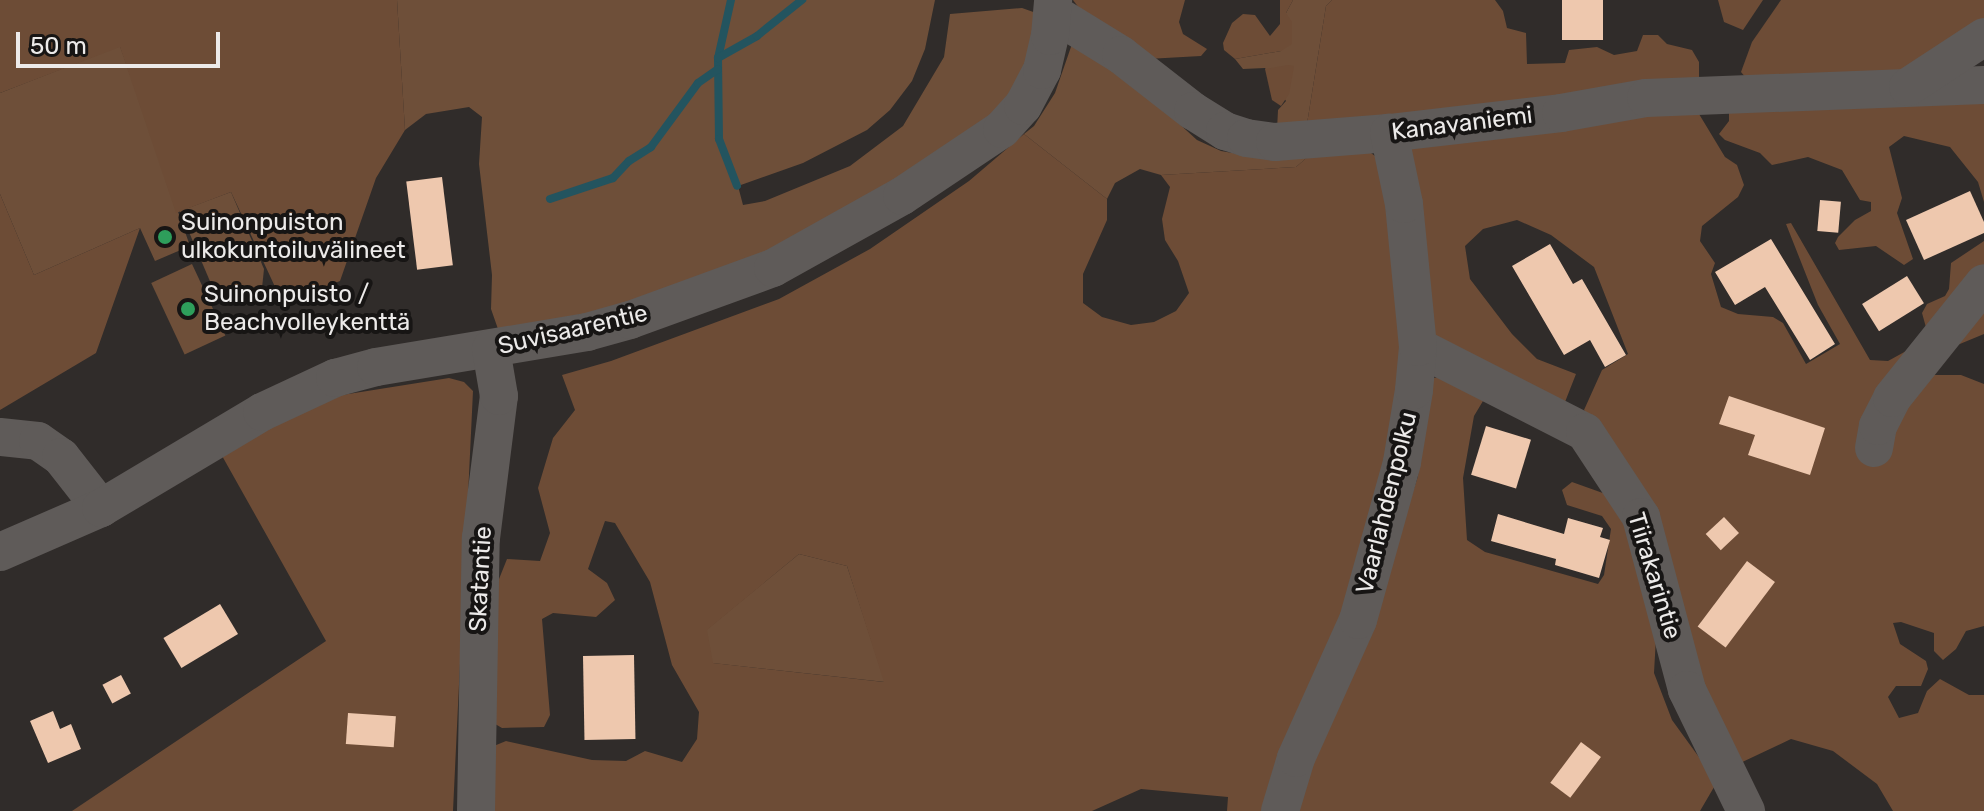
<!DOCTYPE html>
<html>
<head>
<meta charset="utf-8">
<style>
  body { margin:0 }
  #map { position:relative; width:1984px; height:811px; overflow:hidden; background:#302c2a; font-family:Rubik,sans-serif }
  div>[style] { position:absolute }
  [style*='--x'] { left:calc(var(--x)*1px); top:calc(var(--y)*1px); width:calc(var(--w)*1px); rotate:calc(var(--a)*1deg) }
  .green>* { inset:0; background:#6e4f39; transform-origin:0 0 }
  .forest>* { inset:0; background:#6d4c36 }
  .stream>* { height:8px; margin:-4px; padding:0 4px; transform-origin:4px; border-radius:4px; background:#23545f }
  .building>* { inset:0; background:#eec8ae; transform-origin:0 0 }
  .minor>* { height:38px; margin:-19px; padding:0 19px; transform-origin:19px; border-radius:19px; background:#5f5b59 }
  .dots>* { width:22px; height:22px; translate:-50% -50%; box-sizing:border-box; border:4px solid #171514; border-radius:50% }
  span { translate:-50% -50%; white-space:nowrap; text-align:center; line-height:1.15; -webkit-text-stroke:8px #171514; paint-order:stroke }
  .street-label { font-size:24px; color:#eceae9 }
  .poi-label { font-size:24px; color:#eceae9 }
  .left { translate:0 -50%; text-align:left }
  .scale { position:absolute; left:16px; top:32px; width:204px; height:36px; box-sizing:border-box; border:4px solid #eceae9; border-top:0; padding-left:10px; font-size:24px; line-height:28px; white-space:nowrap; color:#eceae9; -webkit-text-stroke:6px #171514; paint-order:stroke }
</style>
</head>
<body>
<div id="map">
  <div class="green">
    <i style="clip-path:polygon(397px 0,935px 0,925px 49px,912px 81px,890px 110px,867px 130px,803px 163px,738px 186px,743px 205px,765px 201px,850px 166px,903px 126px,944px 57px,950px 14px,1022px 8px,1039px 14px,1034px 42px,1011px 95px,985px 124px,950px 148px,766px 254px,623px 307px,498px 329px,491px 309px,492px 275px,479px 164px,482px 117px,469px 107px,426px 114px,405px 130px)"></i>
    <i style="clip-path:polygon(1293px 0,1332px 0,1326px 6px,1306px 130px,1277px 130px,1278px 110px,1286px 101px,1265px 68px,1243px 69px,1235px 59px,1281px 51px,1286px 13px)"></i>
    <i style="clip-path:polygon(1072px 44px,1120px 70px,1197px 140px,1221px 151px,1256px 157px,1311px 154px,1296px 167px,1161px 175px,1140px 169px,1115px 183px,1107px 199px,1024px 134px,1034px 126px,1055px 93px)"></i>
    <i style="clip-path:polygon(120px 46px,190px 246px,155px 261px,140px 228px,34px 275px,0 194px,0 93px)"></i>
    <i style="clip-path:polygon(231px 192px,264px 269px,262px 288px,236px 300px,215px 293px,180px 211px)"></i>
    <i style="left:192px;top:264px;width:79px;height:45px;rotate:65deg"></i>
    <i style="clip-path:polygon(799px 554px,847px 566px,885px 682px,712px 663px,706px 630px)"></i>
  </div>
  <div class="forest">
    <i style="clip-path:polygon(0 0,397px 0,405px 130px,376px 178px,340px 281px,283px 304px,231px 192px,176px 213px,120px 47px,0 93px)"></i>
    <i style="clip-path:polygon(1073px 0,1185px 0,1179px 22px,1183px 34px,1207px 49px,1201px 56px,1147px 59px,1085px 16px)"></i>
    <i style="clip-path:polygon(1280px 0,1293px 0,1286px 13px,1292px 22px,1292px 44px,1281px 51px,1235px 59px,1224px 50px,1223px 43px,1232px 23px,1243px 14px,1255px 15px,1270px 36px,1280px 24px)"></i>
    <i style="clip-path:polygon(1332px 0,1495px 0,1503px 11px,1507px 28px,1526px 33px,1527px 64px,1565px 63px,1569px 50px,1597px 47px,1614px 55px,1637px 51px,1643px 35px,1658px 35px,1667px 44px,1692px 50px,1699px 62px,1699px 86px,1306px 130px,1326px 6px)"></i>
    <i style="clip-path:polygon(1718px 0,1763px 0,1743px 30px,1724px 22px)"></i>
    <i style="clip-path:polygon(1781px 0,1984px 0,1984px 35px,1906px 81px,1747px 79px,1741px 72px,1752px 42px)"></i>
    <i style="clip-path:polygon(1288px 65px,1294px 66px,1289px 94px,1281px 106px,1272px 100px,1265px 69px)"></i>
    <i style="clip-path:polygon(1984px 102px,1984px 202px,1978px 182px,1950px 147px,1904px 136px,1889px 147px,1902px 198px,1897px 213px,1913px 259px,1904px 265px,1876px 246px,1839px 250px,1835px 243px,1838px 237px,1855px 220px,1871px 211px,1871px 202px,1860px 200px,1842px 170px,1808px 157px,1772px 165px,1760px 153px,1725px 140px,1719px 134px,1729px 121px,1729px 108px)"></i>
    <i style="clip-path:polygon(1696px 109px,1725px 157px,1737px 165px,1744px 185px,1738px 197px,1702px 226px,1700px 241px,1715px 263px,1711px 274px,1721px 307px,1738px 314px,1773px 317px,1783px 323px,1806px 364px,1840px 344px,1818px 305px,1786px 224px,1791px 223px,1870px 360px,1888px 361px,1917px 345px,1927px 331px,1922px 313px,1927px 304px,1945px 296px,1949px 289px,1951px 263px,1984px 241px,1984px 334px,1955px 346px,1927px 375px,1961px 375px,1984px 384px,1984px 626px,1966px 631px,1956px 649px,1943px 660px,1934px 651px,1934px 633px,1901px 622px,1893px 623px,1900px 644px,1926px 661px,1928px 669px,1921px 686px,1896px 686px,1888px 697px,1899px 718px,1918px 713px,1927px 691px,1940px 679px,1969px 695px,1984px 695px,1984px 811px,1893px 811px,1877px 784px,1833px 751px,1791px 739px,1736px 765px,1697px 696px,1631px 477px,1584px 410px,1602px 370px,1628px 354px,1594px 267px,1551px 235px,1517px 220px,1483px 229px,1465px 246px,1470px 279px,1512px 334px,1537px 359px,1576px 374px,1565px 402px,1430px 343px,1409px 136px)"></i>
    <i style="clip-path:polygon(evenodd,1024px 134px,1107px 199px,1107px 220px,1083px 274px,1083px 303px,1102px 317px,1131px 325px,1154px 322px,1176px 311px,1189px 293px,1178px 261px,1165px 240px,1162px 219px,1170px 187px,1161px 175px,1296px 167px,1311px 154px,1371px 153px,1379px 159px,1408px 341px,1382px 477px,1346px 607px,1263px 811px,1227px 811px,1228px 797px,1141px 789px,1092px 811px,486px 811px,489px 748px,506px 741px,592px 760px,626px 761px,645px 751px,682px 762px,697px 739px,699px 712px,672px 665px,650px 582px,615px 523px,605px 521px,588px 569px,607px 583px,615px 600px,596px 617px,553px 613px,542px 619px,550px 715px,544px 727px,502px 728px,490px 721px,493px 594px,507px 559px,540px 561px,550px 533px,538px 488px,553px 438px,575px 410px,562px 375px,611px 361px,779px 299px,870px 249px,969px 181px,1024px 134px,799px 554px,847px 566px,884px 682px,713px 663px,707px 630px,799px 554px)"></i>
    <i style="clip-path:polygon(0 194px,34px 275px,140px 228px,96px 353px,0 410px)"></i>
    <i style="clip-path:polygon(1454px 374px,1514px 412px,1483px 401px,1474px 416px,1463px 478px,1467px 540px,1485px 552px,1598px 584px,1604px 575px,1611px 529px,1602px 516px,1567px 505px,1562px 490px,1572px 482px,1614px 497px,1658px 602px,1654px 673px,1672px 720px,1717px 782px,1700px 811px,1292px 811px,1371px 623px,1418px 476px,1422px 396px,1434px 378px)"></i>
    <i style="clip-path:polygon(449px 378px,464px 382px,473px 391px,453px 811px,72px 811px,326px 641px,221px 454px,253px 434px,342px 395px)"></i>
  </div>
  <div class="stream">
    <i style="--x:731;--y:0;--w:59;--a:102.6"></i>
    <i style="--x:718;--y:58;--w:81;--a:89.3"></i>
    <i style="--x:719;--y:139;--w:50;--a:69"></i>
    <i style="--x:718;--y:58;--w:45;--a:-29.4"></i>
    <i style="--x:757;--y:36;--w:58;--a:-38.7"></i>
    <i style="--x:550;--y:199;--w:66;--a:-18.4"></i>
    <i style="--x:613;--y:178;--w:23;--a:-47"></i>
    <i style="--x:629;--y:161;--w:26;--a:-32"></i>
    <i style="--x:651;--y:147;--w:79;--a:-53.7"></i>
    <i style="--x:698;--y:83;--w:24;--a:-35"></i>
  </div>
  <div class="building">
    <i style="left:1562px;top:0;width:41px;height:40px"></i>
    <i style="left:442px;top:177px;width:89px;height:36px;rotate:83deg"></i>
    <i style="clip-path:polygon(1970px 191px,1984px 222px,1984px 233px,1924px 260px,1906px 220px)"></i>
    <i style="left:1820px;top:200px;width:21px;height:31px;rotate:5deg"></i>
    <i style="clip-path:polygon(1771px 239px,1835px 344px,1810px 360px,1765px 287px,1735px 305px,1715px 272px)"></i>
    <i style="clip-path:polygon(1550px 244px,1573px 284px,1582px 279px,1626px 355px,1605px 367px,1590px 340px,1564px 355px,1512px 266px)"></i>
    <i style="left:1907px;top:276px;width:32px;height:53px;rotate:58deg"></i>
    <i style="clip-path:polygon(1729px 396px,1825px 428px,1810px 475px,1748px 455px,1755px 435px,1719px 424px)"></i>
    <i style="left:1486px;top:426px;width:47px;height:51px;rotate:17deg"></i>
    <i style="clip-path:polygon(1498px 514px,1564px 534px,1568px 518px,1603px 528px,1600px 537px,1610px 540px,1599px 578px,1555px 565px,1556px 559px,1491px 541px)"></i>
    <i style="left:1724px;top:517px;width:22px;height:25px;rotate:47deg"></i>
    <i style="left:1747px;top:561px;width:35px;height:82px;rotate:37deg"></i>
    <i style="left:220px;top:604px;width:35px;height:66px;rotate:59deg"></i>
    <i style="left:634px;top:655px;width:84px;height:51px;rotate:89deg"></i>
    <i style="left:121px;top:675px;width:21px;height:21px;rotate:62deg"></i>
    <i style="clip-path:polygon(53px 711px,60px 729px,71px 724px,81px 749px,48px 763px,30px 721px)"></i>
    <i style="left:348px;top:713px;width:48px;height:31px;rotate:4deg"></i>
    <i style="left:1581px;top:742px;width:25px;height:51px;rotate:37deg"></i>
  </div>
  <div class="minor">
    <i style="--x:1053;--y:13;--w:80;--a:31.7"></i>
    <i style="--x:1121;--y:55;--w:91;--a:37.9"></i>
    <i style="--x:1193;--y:111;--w:38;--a:32"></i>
    <i style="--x:1225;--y:131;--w:22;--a:18"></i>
    <i style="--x:1246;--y:138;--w:29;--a:8"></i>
    <i style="--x:1275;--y:142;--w:114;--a:-4.5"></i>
    <i style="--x:1389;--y:133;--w:173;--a:-6.6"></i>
    <i style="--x:1561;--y:113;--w:86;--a:-10"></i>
    <i style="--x:1646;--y:98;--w:338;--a:-2.2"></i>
    <i style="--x:1908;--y:87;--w:91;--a:-33.3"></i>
    <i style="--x:1418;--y:347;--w:187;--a:27"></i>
    <i style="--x:1585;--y:432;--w:102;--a:56.6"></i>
    <i style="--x:1641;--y:517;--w:179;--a:75.1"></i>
    <i style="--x:1687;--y:690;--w:135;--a:64"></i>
    <i style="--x:0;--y:437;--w:38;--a:6"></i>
    <i style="--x:38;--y:441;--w:28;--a:35"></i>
    <i style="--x:61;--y:457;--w:65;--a:51.9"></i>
    <i style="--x:1874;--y:448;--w:22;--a:-80"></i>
    <i style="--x:1878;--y:426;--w:31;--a:-63"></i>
    <i style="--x:1892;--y:398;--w:147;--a:-51.3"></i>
    <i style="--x:0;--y:552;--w:110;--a:-23.5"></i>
    <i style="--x:101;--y:508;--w:187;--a:-30.8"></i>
    <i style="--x:262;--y:412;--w:81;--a:-25"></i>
    <i style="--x:335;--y:378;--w:42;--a:-15"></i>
    <i style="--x:376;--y:367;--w:214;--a:-9.4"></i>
    <i style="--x:587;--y:332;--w:45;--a:-15.6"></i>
    <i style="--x:630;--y:320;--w:152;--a:-20"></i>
    <i style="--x:773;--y:268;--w:148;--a:-29.2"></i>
    <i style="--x:902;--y:196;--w:120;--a:-33.8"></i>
    <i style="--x:1002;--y:129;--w:31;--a:-48"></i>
    <i style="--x:1023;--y:106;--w:41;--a:-62.2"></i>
    <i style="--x:1042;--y:70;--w:35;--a:-77"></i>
    <i style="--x:1050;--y:36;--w:36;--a:-85"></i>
    <i style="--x:476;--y:811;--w:273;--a:-89"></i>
    <i style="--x:481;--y:538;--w:143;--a:-82.8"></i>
    <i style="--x:499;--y:396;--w:48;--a:-99.7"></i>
    <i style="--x:1280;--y:811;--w:55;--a:-73.2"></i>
    <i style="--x:1296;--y:758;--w:151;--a:-65.8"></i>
    <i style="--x:1358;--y:620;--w:164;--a:-74.4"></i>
    <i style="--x:1402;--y:462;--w:73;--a:-80.5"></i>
    <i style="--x:1414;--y:390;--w:43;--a:-84.7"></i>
    <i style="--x:1418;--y:347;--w:144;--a:-95.6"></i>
    <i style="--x:1404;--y:204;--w:73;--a:-101.9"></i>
  </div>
  <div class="dots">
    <i style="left:165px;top:237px;background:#2e9e5b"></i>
    <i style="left:188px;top:309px;background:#2e9e5b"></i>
  </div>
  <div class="street-label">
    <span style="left:1462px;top:124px;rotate:-7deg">Kanavaniemi</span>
    <span style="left:573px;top:330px;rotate:-13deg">Suvisaarentie</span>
    <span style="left:1387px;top:503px;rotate:-76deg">Vaarlahdenpolku</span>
    <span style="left:1654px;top:576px;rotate:73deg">Tiirakarintie</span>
    <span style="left:481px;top:579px;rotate:-87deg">Skatantie</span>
  </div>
  <div class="poi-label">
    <span class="left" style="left:181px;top:237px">Suinonpuiston<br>ulkokuntoiluvälineet</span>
    <span class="left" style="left:204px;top:309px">Suinonpuisto /<br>Beachvolleykenttä</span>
  </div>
  <div class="scale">50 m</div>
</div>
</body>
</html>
